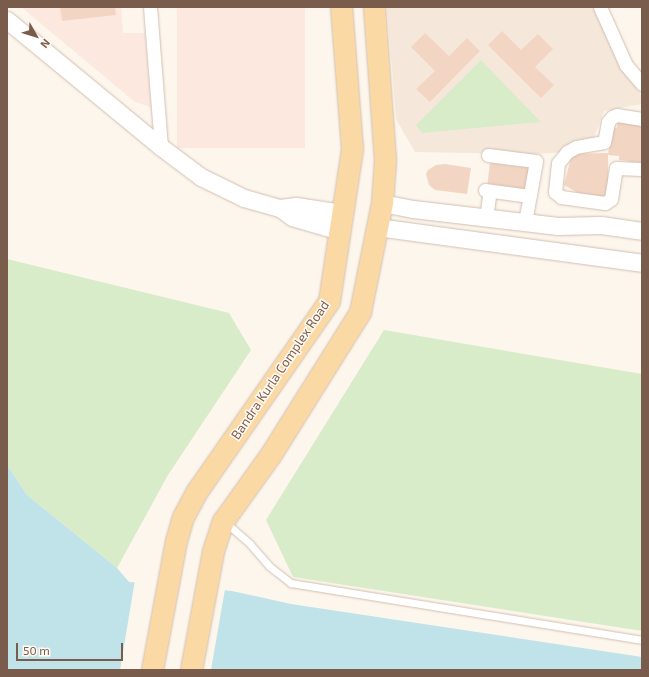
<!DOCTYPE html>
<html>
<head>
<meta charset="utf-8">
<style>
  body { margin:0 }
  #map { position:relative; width:649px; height:677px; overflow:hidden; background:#fdf6ec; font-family:"Exo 2",sans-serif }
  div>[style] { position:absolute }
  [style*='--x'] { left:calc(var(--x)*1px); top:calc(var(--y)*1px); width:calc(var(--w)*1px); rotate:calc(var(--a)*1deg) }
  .residential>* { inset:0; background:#f5e8da }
  .commercial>* { inset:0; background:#fde8e0; transform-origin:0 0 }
  .green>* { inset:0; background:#d8ecc9 }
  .water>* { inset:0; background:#bfe3e8 }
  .pier>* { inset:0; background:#fdf6ec }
  .building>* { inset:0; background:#f3d5c3; transform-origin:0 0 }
  .roads { filter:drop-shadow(0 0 1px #d1beb0) drop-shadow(0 0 1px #d1beb0) }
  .service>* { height:7px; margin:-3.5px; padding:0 3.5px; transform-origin:3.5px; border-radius:3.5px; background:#fff }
  .minor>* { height:13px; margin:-6.5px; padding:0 6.5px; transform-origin:6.5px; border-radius:6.5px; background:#fff }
  .tertiary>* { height:17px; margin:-8.5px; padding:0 8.5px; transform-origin:8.5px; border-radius:8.5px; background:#fff }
  .primary>* { height:21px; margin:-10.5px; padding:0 10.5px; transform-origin:10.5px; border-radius:10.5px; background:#fbd9a5 }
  span { translate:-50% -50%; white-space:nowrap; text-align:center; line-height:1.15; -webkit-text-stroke:3px #fffaf3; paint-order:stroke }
  .street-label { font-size:13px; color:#7a5c4d }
  .frame { position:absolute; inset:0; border:8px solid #7a5c4d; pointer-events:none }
  .north { position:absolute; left:16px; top:16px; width:40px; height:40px; -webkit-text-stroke:3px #fffaf3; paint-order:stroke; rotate:129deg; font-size:11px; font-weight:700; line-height:16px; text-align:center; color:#7a5c4d }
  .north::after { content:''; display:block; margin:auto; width:14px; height:18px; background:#7a5c4d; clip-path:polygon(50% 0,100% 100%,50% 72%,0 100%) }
  .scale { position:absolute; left:16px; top:643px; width:107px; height:18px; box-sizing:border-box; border:2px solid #7a5c4d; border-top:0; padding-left:5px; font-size:12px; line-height:14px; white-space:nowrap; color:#7a5c4d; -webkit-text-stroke:3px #fffaf3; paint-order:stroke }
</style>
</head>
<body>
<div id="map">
  <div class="residential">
    <i style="clip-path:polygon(387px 7px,601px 7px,638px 83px,642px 104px,604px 111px,589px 151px,531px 154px,415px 152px,396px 119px)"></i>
  </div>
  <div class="commercial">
    <i style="clip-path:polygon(21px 7px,121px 7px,123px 33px,145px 33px,151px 107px,135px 102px)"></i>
    <i style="left:177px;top:7px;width:128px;height:141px"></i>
  </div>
  <div class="green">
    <i style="clip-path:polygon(481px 60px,541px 122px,422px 133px,416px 125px)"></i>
    <i style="clip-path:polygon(7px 259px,229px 313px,251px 350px,168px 475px,117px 568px,27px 495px,7px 465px)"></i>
    <i style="clip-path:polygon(384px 330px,642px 374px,642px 631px,293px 577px,266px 520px)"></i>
  </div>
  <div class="water">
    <i style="clip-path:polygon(7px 465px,27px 495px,117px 568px,129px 582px,232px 591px,291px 604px,642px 657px,642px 670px,7px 670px)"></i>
  </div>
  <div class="pier">
    <i style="clip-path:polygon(135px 580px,225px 589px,211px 670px,120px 670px)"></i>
  </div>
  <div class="building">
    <i style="clip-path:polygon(60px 7px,115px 7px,116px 15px,62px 21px)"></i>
    <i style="clip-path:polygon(502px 31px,521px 50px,538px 34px,553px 49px,535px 67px,554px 85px,541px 98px,488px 45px)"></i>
    <i style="clip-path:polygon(425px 33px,449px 56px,467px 38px,480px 51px,430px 102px,416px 89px,435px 71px,411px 47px)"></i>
    <i style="clip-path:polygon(618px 121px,642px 123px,641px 167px,628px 165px,628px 161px,619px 160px,619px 156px,608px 155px,612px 127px,617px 128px)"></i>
    <i style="clip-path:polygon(608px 153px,608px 196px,589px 199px,564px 185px,572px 154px)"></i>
    <i style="left:490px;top:163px;width:40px;height:25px;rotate:7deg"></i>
    <i style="clip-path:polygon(445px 164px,471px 168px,467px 194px,435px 190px,429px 185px,426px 174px,428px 170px,436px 165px)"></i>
  </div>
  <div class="roads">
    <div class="service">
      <i style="--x:225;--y:522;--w:33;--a:41"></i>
      <i style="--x:250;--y:544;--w:29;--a:49"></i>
      <i style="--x:269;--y:566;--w:28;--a:38"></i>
      <i style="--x:291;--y:583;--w:356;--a:9.2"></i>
    </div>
    <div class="minor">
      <i style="--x:150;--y:7;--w:140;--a:85.5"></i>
      <i style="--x:600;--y:7;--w:64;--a:65.9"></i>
      <i style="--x:626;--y:65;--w:25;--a:50"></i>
      <i style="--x:642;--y:119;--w:25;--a:-171"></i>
      <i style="--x:617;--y:115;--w:5;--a:158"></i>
      <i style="--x:612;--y:117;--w:6;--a:129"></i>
      <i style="--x:608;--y:122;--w:20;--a:101"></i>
      <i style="--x:604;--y:142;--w:28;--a:170"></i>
      <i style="--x:576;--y:147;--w:10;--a:151"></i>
      <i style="--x:567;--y:152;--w:14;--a:129"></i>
      <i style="--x:558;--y:163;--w:29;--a:96"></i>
      <i style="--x:555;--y:192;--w:8;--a:40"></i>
      <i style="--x:561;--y:197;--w:44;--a:7.8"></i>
      <i style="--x:605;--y:203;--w:7;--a:-34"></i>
      <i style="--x:611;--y:199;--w:31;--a:-81"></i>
      <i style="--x:616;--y:168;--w:26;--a:2"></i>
      <i style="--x:488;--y:155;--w:48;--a:7.1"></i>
      <i style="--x:536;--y:161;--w:62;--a:100.2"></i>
      <i style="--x:485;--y:190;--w:45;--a:7.6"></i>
      <i style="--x:486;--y:218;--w:27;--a:-82"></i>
    </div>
    <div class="tertiary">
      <i style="--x:7;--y:20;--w:200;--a:39.5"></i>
      <i style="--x:161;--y:147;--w:50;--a:36.9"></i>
      <i style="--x:201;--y:177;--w:48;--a:26"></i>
      <i style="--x:244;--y:198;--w:37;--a:16"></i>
      <i style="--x:280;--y:208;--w:15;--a:37"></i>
      <i style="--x:292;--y:217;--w:50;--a:16.3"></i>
      <i style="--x:382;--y:203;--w:32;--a:11"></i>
      <i style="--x:413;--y:209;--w:146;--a:6.7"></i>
      <i style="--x:558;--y:226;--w:43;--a:-1.3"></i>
      <i style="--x:601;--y:225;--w:41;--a:8.3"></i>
      <i style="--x:280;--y:208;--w:16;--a:-7"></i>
      <i style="--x:296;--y:206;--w:48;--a:8.5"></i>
      <i style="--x:377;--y:227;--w:267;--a:7.7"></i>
    </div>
    <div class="primary">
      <i style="--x:152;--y:670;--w:131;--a:-79.5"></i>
      <i style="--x:176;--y:541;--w:25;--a:-74"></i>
      <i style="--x:183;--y:517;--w:30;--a:-62"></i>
      <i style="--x:197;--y:491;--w:231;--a:-55.2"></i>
      <i style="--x:329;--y:301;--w:154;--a:-81.4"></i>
      <i style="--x:352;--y:149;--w:142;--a:-94.4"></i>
      <i style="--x:191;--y:670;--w:121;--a:-79.5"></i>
      <i style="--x:213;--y:551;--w:32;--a:-72"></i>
      <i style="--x:223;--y:521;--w:82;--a:-54.4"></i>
      <i style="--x:271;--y:454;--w:168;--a:-57.9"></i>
      <i style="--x:360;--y:312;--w:111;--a:-78.6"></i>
      <i style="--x:382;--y:203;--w:43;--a:-86"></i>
      <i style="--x:385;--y:160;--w:153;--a:-94.1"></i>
    </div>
  </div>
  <div class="street-label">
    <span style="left:280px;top:370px;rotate:-56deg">Bandra Kurla Complex Road</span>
  </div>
  <div class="frame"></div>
  <div class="north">N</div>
  <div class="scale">50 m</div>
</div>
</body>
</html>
